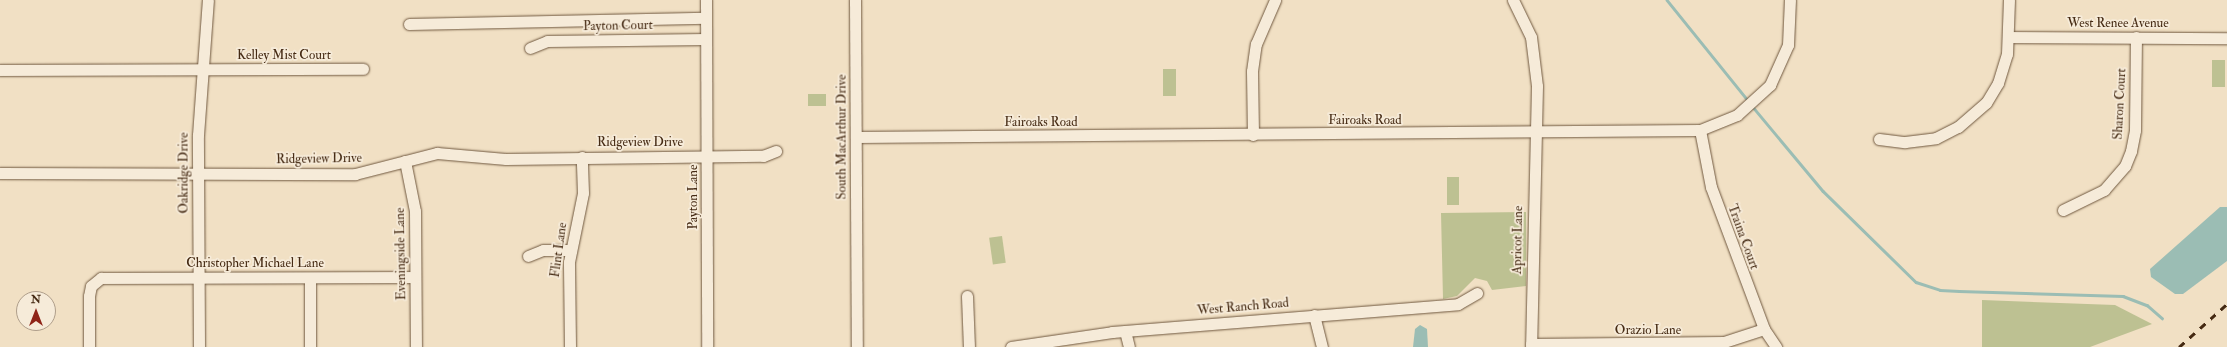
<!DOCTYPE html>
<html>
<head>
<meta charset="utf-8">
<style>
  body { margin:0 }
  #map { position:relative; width:2227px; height:347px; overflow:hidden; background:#f1e0c4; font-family:"IM FELL Double Pica",serif }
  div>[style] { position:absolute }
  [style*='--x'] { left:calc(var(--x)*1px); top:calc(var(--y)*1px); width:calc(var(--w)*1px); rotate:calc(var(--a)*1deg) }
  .green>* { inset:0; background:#bdc192; transform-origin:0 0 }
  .water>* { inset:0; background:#9bbdb4 }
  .stream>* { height:2.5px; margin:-1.25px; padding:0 1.25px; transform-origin:1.25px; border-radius:1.25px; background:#9bbdb4 }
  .roads { filter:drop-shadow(0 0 1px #70583f) drop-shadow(0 0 1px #70583f) }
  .minor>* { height:11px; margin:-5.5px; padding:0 5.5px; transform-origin:5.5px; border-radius:5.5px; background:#f6ebd9 }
  .rail>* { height:2.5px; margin-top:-1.25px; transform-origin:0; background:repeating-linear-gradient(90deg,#452a13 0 7px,transparent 0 14px) }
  span { translate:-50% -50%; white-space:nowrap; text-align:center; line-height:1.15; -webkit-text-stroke:3.5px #f6ebd9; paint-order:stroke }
  .street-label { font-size:13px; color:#452a13 }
  .north { position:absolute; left:16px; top:291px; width:40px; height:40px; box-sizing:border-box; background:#f6ebd9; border:1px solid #af9e8a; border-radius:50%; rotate:0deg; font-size:11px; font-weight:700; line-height:16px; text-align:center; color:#452a13 }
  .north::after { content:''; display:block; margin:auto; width:14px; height:18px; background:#8f2418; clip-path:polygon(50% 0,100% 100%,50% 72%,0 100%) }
</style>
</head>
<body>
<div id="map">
  <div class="green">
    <i style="left:2212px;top:60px;width:13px;height:27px"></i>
    <i style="left:1163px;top:69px;width:13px;height:27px"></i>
    <i style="left:808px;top:94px;width:18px;height:12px"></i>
    <i style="left:1447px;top:177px;width:12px;height:28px"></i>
    <i style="clip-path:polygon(1526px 212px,1526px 286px,1492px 290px,1487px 281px,1475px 278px,1457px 296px,1443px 299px,1441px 213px)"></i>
    <i style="left:1002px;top:236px;width:27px;height:13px;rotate:82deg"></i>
    <i style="clip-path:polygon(1982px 300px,2115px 305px,2152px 324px,2090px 347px,1982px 347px)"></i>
  </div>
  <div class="water">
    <i style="clip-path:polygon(2220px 207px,2227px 207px,2227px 261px,2183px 294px,2175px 294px,2151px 277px,2150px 269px)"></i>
    <i style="clip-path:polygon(1420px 325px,1427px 329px,1428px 347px,1413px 347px,1415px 329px)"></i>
  </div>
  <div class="stream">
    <i style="--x:1667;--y:0;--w:126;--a:51.1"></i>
    <i style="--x:1753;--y:107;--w:109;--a:50.2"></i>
    <i style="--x:1823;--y:191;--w:130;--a:44.4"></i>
    <i style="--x:1916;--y:282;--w:25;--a:18"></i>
    <i style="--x:1940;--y:290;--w:19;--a:3"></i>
    <i style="--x:1959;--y:291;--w:164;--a:1.7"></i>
    <i style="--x:2123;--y:296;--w:26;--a:21"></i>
    <i style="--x:2147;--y:305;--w:20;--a:41"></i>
  </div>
  <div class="roads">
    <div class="minor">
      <i style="--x:706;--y:0;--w:347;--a:89.8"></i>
      <i style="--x:855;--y:0;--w:347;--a:89.7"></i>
      <i style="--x:1513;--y:0;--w:41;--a:64.1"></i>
      <i style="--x:1531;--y:37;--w:49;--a:83"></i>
      <i style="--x:1537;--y:86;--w:261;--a:91.3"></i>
      <i style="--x:409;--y:24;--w:297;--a:-1.2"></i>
      <i style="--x:2008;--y:37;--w:219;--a:0.3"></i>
      <i style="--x:530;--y:48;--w:18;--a:-22"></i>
      <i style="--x:547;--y:41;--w:159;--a:-0.7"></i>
      <i style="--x:0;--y:70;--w:363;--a:-0.2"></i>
      <i style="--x:1700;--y:130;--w:58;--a:79.1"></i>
      <i style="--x:1711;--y:187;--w:152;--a:69.5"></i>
      <i style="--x:1764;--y:329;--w:22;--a:56"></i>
      <i style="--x:1253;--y:135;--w:64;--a:-90.9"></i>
      <i style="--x:1252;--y:71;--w:27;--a:-82"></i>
      <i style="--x:1256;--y:44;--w:48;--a:-66.6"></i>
      <i style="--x:856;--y:137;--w:844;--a:-0.48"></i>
      <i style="--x:1700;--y:130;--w:40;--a:-22"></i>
      <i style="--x:1737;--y:115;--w:45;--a:-42.3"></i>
      <i style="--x:1770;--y:85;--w:44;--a:-65.8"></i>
      <i style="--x:1788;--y:45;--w:45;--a:-87.5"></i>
      <i style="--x:1879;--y:139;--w:26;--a:7"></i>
      <i style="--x:1905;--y:142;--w:31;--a:-7"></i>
      <i style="--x:1936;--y:138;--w:25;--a:-27"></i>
      <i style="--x:1958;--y:127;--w:37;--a:-41"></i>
      <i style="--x:1986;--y:103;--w:23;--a:-59"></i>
      <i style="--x:1998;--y:83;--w:30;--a:-73"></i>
      <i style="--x:2007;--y:54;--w:54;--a:-87.9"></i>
      <i style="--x:405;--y:161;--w:51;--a:78.7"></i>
      <i style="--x:415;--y:211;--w:136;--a:89.6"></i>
      <i style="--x:0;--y:173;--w:355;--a:0.2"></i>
      <i style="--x:355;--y:174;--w:85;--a:-14.4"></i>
      <i style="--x:437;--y:153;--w:69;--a:5"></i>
      <i style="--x:506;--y:159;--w:257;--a:-0.7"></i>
      <i style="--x:763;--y:156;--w:14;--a:-21"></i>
      <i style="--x:2063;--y:210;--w:46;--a:-26"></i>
      <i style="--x:2104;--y:190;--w:32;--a:-49"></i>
      <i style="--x:2125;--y:166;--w:16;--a:-68"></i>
      <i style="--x:2131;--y:151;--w:21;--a:-79"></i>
      <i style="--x:2135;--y:130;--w:93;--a:-89.4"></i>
      <i style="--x:528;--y:256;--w:16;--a:-22"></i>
      <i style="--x:543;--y:250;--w:28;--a:0"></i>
      <i style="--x:310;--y:278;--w:69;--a:90"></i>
      <i style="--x:967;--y:296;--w:51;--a:87.8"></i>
      <i style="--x:1314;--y:315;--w:33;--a:76"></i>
      <i style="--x:1125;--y:331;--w:16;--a:76"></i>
      <i style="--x:1531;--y:344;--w:193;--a:-0.6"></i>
      <i style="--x:1724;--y:342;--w:42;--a:-18"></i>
      <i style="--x:89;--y:347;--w:51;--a:-90"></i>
      <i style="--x:89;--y:296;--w:10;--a:-79"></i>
      <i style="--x:91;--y:286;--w:13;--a:-39"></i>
      <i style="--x:101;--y:278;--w:314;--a:-0.2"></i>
      <i style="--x:199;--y:347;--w:212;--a:-90.3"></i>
      <i style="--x:198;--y:135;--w:135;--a:-85.8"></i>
      <i style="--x:570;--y:347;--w:85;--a:-90.7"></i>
      <i style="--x:569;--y:262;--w:70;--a:-78.5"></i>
      <i style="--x:583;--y:193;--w:36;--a:-92"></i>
      <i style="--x:1011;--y:347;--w:102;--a:-8.4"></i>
      <i style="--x:1112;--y:332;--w:347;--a:-4.6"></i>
      <i style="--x:1458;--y:304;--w:22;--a:-30"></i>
    </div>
  </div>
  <div class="rail">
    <i style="--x:2179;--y:347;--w:64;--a:-41.9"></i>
  </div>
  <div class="street-label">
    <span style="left:2118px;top:23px">West Renee Avenue</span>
    <span style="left:618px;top:26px;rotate:-1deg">Payton Court</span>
    <span style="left:284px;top:55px">Kelley Mist Court</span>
    <span style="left:2120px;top:104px;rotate:-87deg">Sharon Court</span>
    <span style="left:1365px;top:120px">Fairoaks Road</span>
    <span style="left:1041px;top:122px">Fairoaks Road</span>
    <span style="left:842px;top:137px;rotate:-90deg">South MacArthur Drive</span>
    <span style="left:640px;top:142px">Ridgeview Drive</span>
    <span style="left:319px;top:159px;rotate:-1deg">Ridgeview Drive</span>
    <span style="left:184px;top:173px;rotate:-90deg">Oakridge Drive</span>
    <span style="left:693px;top:197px;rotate:-90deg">Payton Lane</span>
    <span style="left:1743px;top:237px;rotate:70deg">Traina Court</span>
    <span style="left:1518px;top:240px;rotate:-89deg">Apricot Lane</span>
    <span style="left:559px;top:250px;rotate:-82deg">Flint Lane</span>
    <span style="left:401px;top:254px;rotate:-91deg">Eveningside Lane</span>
    <span style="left:255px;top:263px">Christopher Michael Lane</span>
    <span style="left:1243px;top:307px;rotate:-5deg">West Ranch Road</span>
    <span style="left:1648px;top:330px">Orazio Lane</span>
  </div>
  <div class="north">N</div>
</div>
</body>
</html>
